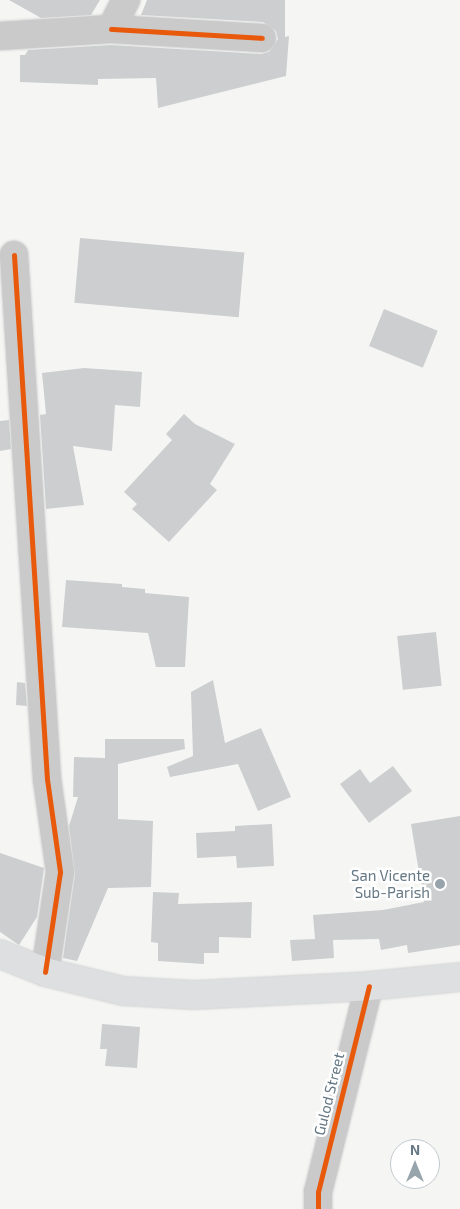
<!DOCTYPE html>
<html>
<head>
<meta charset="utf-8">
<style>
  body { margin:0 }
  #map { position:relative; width:460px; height:1209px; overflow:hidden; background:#f5f5f4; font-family:"Exo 2",sans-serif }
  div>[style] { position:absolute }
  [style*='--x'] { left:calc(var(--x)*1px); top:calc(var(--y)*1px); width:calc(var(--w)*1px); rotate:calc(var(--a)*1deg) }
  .building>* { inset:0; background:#cccecf; transform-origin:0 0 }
  .roads { filter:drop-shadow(0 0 1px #d1d2d2) drop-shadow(0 0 1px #d1d2d2) }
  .street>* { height:28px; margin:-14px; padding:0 14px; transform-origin:14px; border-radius:14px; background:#cacacb }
  .primary>* { height:28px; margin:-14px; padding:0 14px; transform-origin:14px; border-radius:14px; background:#dedfe0 }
  .cycleway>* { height:5px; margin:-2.5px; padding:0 2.5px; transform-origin:2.5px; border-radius:2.5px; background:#e8590c }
  .dots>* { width:14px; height:14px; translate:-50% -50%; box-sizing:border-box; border:2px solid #fff; border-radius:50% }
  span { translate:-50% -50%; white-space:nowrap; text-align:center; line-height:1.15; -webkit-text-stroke:5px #fff; paint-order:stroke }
  .poi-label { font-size:15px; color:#657884 }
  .right { translate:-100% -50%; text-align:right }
  .street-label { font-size:15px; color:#657884 }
  .north { position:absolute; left:390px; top:1139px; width:50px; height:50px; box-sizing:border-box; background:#fff; border:1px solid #c1c9ce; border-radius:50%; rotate:0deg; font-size:14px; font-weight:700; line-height:20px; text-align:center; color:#657884 }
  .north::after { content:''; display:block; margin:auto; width:18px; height:22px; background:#97a4ab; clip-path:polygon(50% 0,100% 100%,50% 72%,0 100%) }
</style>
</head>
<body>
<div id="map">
  <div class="building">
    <i style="clip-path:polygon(9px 0,100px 0,91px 15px,41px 18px)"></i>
    <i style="clip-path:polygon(147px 0,285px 0,285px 37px,289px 36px,286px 76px,158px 108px,156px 78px,98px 79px,98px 85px,20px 82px,20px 55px,25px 55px,28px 50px,111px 45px,261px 54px,269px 52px,278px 39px,276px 31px,263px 22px,141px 15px)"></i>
    <i style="left:80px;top:238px;width:165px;height:65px;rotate:5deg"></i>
    <i style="left:384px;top:309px;width:58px;height:40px;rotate:22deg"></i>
    <i style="clip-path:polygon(84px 368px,142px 372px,140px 407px,115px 405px,112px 451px,73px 446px,84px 505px,46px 509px,40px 415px,46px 414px,42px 373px)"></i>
    <i style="clip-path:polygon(184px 414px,195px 424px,235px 444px,210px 484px,217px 490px,169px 542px,132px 509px,137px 504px,124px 492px,172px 440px,166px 434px)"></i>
    <i style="clip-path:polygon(9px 420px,11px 449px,0 451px,0 421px)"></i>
    <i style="clip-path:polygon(66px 580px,122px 584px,122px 587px,145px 589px,145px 593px,189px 597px,185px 667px,156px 667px,148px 633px,62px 627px)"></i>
    <i style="left:436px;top:632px;width:54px;height:39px;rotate:84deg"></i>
    <i style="clip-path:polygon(213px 680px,225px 743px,261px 728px,291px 797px,258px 811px,238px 764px,170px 777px,167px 767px,193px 756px,191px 692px)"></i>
    <i style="clip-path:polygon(17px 682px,25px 683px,27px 706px,16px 705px)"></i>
    <i style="clip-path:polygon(105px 739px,184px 739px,185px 749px,118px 764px,118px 819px,153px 821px,151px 887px,108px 888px,77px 961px,63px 958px,75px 874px,69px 826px,78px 797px,73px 797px,74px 757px,105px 758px)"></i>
    <i style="clip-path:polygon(393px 766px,412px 791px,369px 823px,340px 784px,360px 769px,370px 783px)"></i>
    <i style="clip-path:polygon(460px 816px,460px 945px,408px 953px,407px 945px,381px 950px,379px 939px,333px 940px,334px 958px,292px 961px,290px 940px,315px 939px,313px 915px,383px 910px,424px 902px,411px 824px)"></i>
    <i style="clip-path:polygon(272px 824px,274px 866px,237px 868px,236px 856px,197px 858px,196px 833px,235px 831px,235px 826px)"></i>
    <i style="clip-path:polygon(0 853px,44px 868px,37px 917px,19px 945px,0 932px)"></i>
    <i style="clip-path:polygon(153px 892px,179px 893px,178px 904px,252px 902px,251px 938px,219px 937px,219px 953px,204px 953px,204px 964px,158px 961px,158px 943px,151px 942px)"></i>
    <i style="clip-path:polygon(102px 1024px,140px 1027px,137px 1068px,105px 1066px,107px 1049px,100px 1049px)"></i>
  </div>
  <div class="roads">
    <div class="street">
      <i style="--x:111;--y:29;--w:151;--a:3.4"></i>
      <i style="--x:0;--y:36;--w:111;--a:-3.6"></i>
      <i style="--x:111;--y:29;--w:33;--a:-63"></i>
      <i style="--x:14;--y:255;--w:525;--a:86.4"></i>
      <i style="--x:47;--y:779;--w:94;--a:82"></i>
      <i style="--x:60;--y:872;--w:101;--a:98.5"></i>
      <i style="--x:318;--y:1209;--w:17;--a:-90"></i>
      <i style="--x:318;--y:1192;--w:212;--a:-76.1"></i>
    </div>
    <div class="primary">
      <i style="--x:0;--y:954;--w:48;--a:21.8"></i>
      <i style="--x:45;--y:972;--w:80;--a:13.7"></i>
      <i style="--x:123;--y:991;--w:71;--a:3.2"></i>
      <i style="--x:194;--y:995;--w:175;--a:-2.9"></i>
      <i style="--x:369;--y:986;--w:91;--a:-5.6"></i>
    </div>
  </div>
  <div class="cycleway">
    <i style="--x:111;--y:29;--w:151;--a:3.4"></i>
    <i style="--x:14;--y:255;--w:525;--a:86.4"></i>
    <i style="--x:47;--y:779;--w:94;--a:82"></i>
    <i style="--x:60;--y:872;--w:101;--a:98.5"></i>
    <i style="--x:318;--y:1209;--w:17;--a:-90"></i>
    <i style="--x:318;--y:1192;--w:212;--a:-76.1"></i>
  </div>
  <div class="dots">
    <i style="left:440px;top:884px;background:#97a4ab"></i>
  </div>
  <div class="poi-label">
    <span class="right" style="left:430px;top:884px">San Vicente<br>Sub-Parish</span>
  </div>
  <div class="street-label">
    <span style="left:329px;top:1094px;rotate:-76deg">Gulod Street</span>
  </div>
  <div class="north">N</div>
</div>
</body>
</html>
